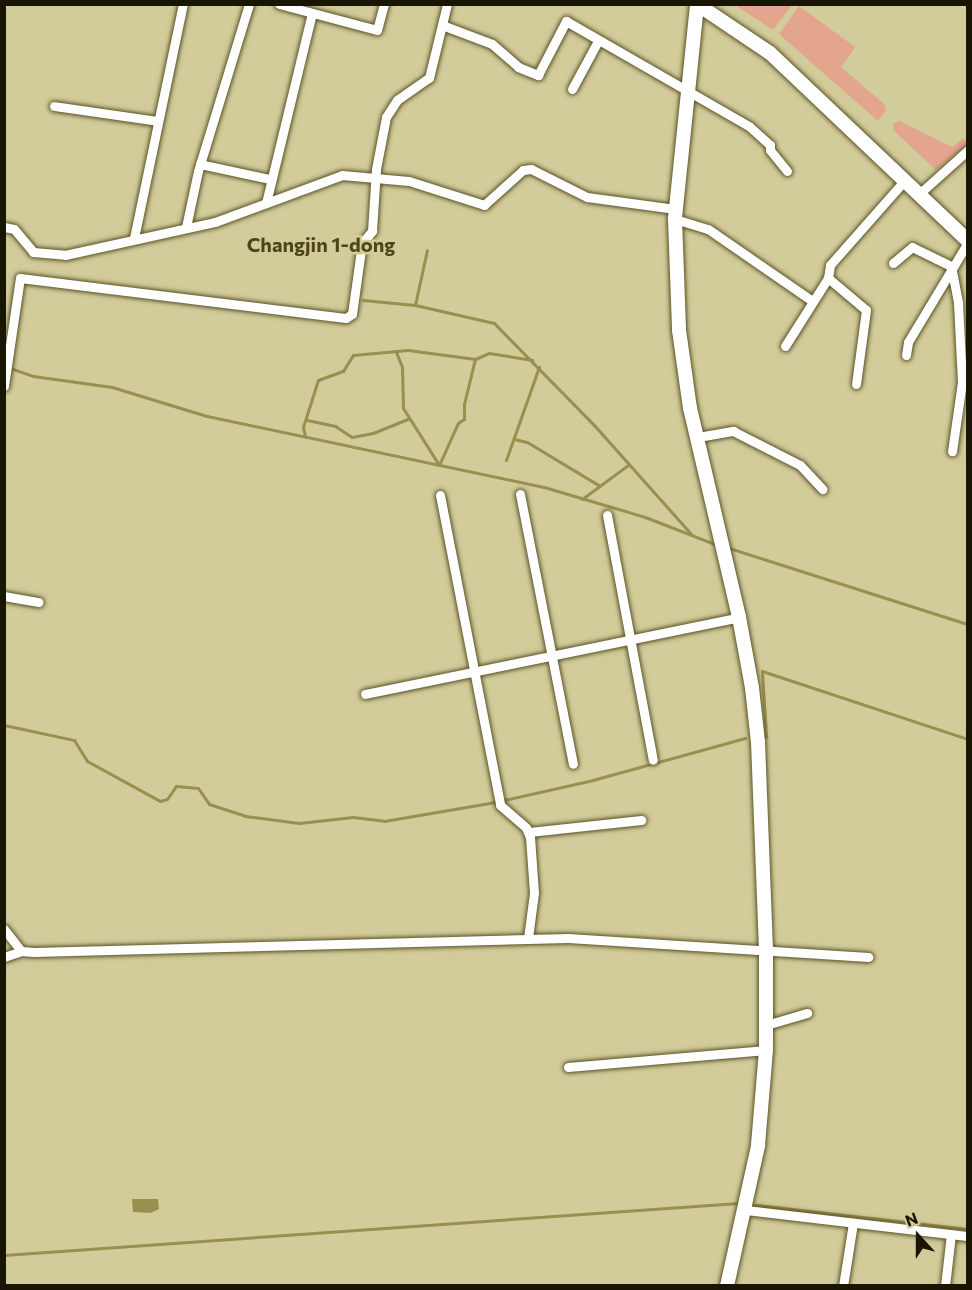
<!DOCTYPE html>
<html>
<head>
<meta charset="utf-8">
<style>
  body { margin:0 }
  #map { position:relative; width:972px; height:1290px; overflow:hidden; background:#d2cb9a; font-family:Commissioner,sans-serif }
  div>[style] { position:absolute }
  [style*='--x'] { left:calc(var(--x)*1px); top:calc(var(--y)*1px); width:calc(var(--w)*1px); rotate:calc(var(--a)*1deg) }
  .green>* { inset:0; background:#e4a58e }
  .water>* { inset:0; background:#998f4f }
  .stream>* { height:3px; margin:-1.5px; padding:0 1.5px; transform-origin:1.5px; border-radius:1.5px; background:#998f4f }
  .roads { filter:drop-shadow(0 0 2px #5a5325) drop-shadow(0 0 2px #5a5325) }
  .street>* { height:9px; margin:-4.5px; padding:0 4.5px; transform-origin:4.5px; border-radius:4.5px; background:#fff }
  .secondary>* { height:14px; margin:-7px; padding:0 7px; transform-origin:7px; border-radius:7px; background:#fff }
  span { translate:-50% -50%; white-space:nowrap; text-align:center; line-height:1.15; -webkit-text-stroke:5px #d2cb9a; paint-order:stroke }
  .quarter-label { font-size:20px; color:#4c4516; font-weight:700 }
  .frame { position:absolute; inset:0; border:6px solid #181503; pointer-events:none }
  .north { position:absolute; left:888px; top:1206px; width:60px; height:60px; -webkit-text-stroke:4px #d2cb9a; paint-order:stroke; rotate:339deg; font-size:16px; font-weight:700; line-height:24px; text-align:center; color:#181503 }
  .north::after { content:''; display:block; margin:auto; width:21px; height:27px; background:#181503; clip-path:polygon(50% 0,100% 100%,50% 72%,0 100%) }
</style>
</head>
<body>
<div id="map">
  <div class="green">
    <i style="clip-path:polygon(735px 5px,792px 5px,773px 30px)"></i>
    <i style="clip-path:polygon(799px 6px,855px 47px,841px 67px,884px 104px,886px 110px,878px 121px,779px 34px)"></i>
    <i style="clip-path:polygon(899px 121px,952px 147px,964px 138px,967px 144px,936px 170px,894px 131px,893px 124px)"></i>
  </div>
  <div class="water">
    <i style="clip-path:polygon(132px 1199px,158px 1199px,159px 1209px,151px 1213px,133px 1212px)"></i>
  </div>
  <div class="stream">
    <i style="--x:363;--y:300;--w:52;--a:5.5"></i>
    <i style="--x:415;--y:305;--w:81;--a:12.8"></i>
    <i style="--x:494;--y:323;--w:143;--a:45.6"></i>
    <i style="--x:594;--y:425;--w:146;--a:48.3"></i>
    <i style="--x:415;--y:305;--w:56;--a:-77.7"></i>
    <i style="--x:396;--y:352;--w:16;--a:68"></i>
    <i style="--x:402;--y:367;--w:41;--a:88.6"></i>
    <i style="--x:403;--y:408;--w:67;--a:57.7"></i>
    <i style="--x:10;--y:368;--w:24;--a:19"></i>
    <i style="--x:33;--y:376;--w:80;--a:7.9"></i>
    <i style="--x:112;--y:387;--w:99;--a:17"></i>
    <i style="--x:207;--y:416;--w:344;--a:11.9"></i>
    <i style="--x:544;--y:487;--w:105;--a:16.5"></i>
    <i style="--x:645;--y:517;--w:77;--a:21.3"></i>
    <i style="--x:307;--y:420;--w:29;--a:12"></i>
    <i style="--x:335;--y:426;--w:20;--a:33"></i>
    <i style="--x:352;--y:437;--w:21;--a:-11"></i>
    <i style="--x:373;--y:433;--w:38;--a:-22"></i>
    <i style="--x:305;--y:436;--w:9;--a:-103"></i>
    <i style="--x:303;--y:427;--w:49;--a:-72.3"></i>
    <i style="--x:318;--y:380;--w:27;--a:-20"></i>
    <i style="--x:343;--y:371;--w:19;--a:-58"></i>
    <i style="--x:353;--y:355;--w:55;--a:-5.2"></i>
    <i style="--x:408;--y:350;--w:68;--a:7.7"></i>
    <i style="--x:475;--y:359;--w:15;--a:-23"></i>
    <i style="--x:489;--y:353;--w:44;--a:9.2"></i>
    <i style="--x:514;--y:439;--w:13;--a:13"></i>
    <i style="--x:527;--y:442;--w:85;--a:31.1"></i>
    <i style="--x:506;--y:460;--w:99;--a:-70.5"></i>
    <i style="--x:439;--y:465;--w:46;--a:-65.7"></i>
    <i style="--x:458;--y:423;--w:7;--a:-34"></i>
    <i style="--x:464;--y:419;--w:15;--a:-90"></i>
    <i style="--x:464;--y:404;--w:46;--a:-76.3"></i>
    <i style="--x:582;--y:499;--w:57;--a:-36.5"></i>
    <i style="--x:726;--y:547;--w:254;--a:17.7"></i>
    <i style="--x:4;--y:725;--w:72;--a:12.1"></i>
    <i style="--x:74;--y:740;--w:25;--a:58"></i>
    <i style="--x:87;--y:761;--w:83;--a:28.7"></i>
    <i style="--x:160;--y:801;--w:7;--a:-16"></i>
    <i style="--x:167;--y:799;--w:16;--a:-55"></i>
    <i style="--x:176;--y:786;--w:22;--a:5"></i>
    <i style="--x:198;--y:788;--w:19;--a:55"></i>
    <i style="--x:209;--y:804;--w:38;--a:18"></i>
    <i style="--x:245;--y:816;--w:54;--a:7.4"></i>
    <i style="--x:299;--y:823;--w:54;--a:-6.3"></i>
    <i style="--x:353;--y:817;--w:31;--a:7"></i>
    <i style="--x:384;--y:821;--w:113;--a:-9.7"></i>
    <i style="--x:495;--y:802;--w:96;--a:-12.6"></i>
    <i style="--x:589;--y:781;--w:162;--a:-15.4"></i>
    <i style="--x:766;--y:737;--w:66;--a:-93.5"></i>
    <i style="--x:762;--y:671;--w:217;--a:18.3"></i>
    <i style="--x:756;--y:1205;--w:213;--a:6.5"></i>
    <i style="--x:4;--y:1255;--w:736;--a:-4.05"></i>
  </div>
  <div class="roads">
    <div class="street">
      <i style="--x:279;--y:4;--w:101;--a:14.9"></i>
      <i style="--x:377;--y:30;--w:27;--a:-75"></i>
      <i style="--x:442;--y:25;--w:53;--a:20.8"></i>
      <i style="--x:492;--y:44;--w:35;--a:41"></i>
      <i style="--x:518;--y:67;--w:22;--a:22"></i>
      <i style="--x:538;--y:75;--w:61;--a:-62.6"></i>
      <i style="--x:566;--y:21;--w:212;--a:29.9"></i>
      <i style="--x:750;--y:127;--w:27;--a:42"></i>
      <i style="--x:770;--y:145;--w:5;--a:90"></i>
      <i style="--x:770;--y:150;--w:27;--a:51"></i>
      <i style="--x:572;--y:89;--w:55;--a:-61.6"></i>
      <i style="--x:54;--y:106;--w:105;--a:8.2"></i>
      <i style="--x:200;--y:164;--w:72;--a:12.1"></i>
      <i style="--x:919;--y:194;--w:66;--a:-41.9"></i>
      <i style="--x:266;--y:203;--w:195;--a:-76.4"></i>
      <i style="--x:675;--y:219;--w:34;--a:17"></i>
      <i style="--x:708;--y:229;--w:125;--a:34.6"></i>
      <i style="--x:4;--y:227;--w:10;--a:11"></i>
      <i style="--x:14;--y:229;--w:30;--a:50"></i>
      <i style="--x:33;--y:252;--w:32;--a:5"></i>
      <i style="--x:65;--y:255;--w:154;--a:-12.4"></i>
      <i style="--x:215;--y:222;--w:135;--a:-20.3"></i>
      <i style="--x:342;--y:175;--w:67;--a:5.1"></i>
      <i style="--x:409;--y:181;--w:79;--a:17.7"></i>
      <i style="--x:484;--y:205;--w:52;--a:-41.9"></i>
      <i style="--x:523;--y:170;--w:8;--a:-7"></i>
      <i style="--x:531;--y:169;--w:63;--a:26.6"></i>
      <i style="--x:587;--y:197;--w:89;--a:7.8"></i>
      <i style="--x:186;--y:227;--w:57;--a:-77.9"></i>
      <i style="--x:198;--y:171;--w:175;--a:-73"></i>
      <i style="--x:134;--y:238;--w:239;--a:-78.2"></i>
      <i style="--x:893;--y:263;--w:25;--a:-40"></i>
      <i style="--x:912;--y:247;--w:43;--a:26"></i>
      <i style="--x:951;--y:266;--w:38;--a:79"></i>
      <i style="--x:958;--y:303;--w:79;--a:87.1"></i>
      <i style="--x:962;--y:382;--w:70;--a:98.2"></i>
      <i style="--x:785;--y:346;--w:80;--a:-57.7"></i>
      <i style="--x:906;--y:355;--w:13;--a:-81"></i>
      <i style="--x:908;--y:342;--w:117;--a:-59"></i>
      <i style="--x:856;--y:384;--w:75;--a:-82.3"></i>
      <i style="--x:866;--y:310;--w:50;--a:-139.9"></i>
      <i style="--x:828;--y:278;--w:13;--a:-81"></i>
      <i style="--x:830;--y:265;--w:113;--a:-48.6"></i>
      <i style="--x:4;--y:386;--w:109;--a:-81.6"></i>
      <i style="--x:20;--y:278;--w:328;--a:7"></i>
      <i style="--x:346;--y:318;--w:7;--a:-34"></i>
      <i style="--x:352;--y:314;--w:72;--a:-82"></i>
      <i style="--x:362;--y:243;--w:16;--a:-50"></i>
      <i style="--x:372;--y:231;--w:62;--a:-86.3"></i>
      <i style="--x:376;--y:169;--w:53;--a:-79.1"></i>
      <i style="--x:386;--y:117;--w:20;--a:-57"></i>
      <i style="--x:397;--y:100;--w:39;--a:-35"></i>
      <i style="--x:429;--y:78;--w:76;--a:-76.3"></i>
      <i style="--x:698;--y:437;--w:36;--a:-10"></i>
      <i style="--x:733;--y:431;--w:75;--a:26.9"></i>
      <i style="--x:800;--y:465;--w:33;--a:47"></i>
      <i style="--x:520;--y:494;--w:275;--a:78.9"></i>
      <i style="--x:440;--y:495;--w:316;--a:79"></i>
      <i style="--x:500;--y:805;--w:35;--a:41"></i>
      <i style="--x:526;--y:828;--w:10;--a:66"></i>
      <i style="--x:530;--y:837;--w:56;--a:85.9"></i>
      <i style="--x:534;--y:893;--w:45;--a:97.6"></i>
      <i style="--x:607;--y:515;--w:249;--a:79.4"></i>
      <i style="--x:4;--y:596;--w:35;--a:10"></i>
      <i style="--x:365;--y:694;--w:382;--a:-11.6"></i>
      <i style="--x:529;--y:832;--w:113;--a:-6.1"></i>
      <i style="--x:4;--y:929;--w:28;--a:52"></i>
      <i style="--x:21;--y:951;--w:13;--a:4"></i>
      <i style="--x:34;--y:952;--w:534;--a:-1.5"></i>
      <i style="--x:568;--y:938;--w:301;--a:3.6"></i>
      <i style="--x:4;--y:957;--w:18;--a:-19"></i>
      <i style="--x:766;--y:1025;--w:43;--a:-16.3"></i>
      <i style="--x:568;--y:1067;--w:199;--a:-4.9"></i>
      <i style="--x:746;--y:1210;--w:224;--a:6.7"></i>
      <i style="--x:843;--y:1286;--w:64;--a:-81"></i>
      <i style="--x:945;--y:1286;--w:52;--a:-83.4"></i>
    </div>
    <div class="secondary">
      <i style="--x:697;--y:4;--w:88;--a:33.9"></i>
      <i style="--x:770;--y:53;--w:273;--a:43.5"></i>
      <i style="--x:697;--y:5;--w:215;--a:95.9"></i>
      <i style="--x:675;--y:219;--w:111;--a:87.9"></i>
      <i style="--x:679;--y:330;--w:79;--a:82"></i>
      <i style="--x:690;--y:408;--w:215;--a:76.8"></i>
      <i style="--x:739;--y:617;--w:72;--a:79.6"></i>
      <i style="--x:752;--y:688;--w:54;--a:83.7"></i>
      <i style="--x:758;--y:742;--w:206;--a:87.8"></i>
      <i style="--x:766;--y:948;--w:102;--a:90"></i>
      <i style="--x:766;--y:1050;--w:96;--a:94.8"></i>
      <i style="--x:758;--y:1146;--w:143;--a:102.5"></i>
    </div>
  </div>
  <div class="quarter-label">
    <span style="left:321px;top:244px">Changjin 1-dong</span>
  </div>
  <div class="frame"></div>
  <div class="north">N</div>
</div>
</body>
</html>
